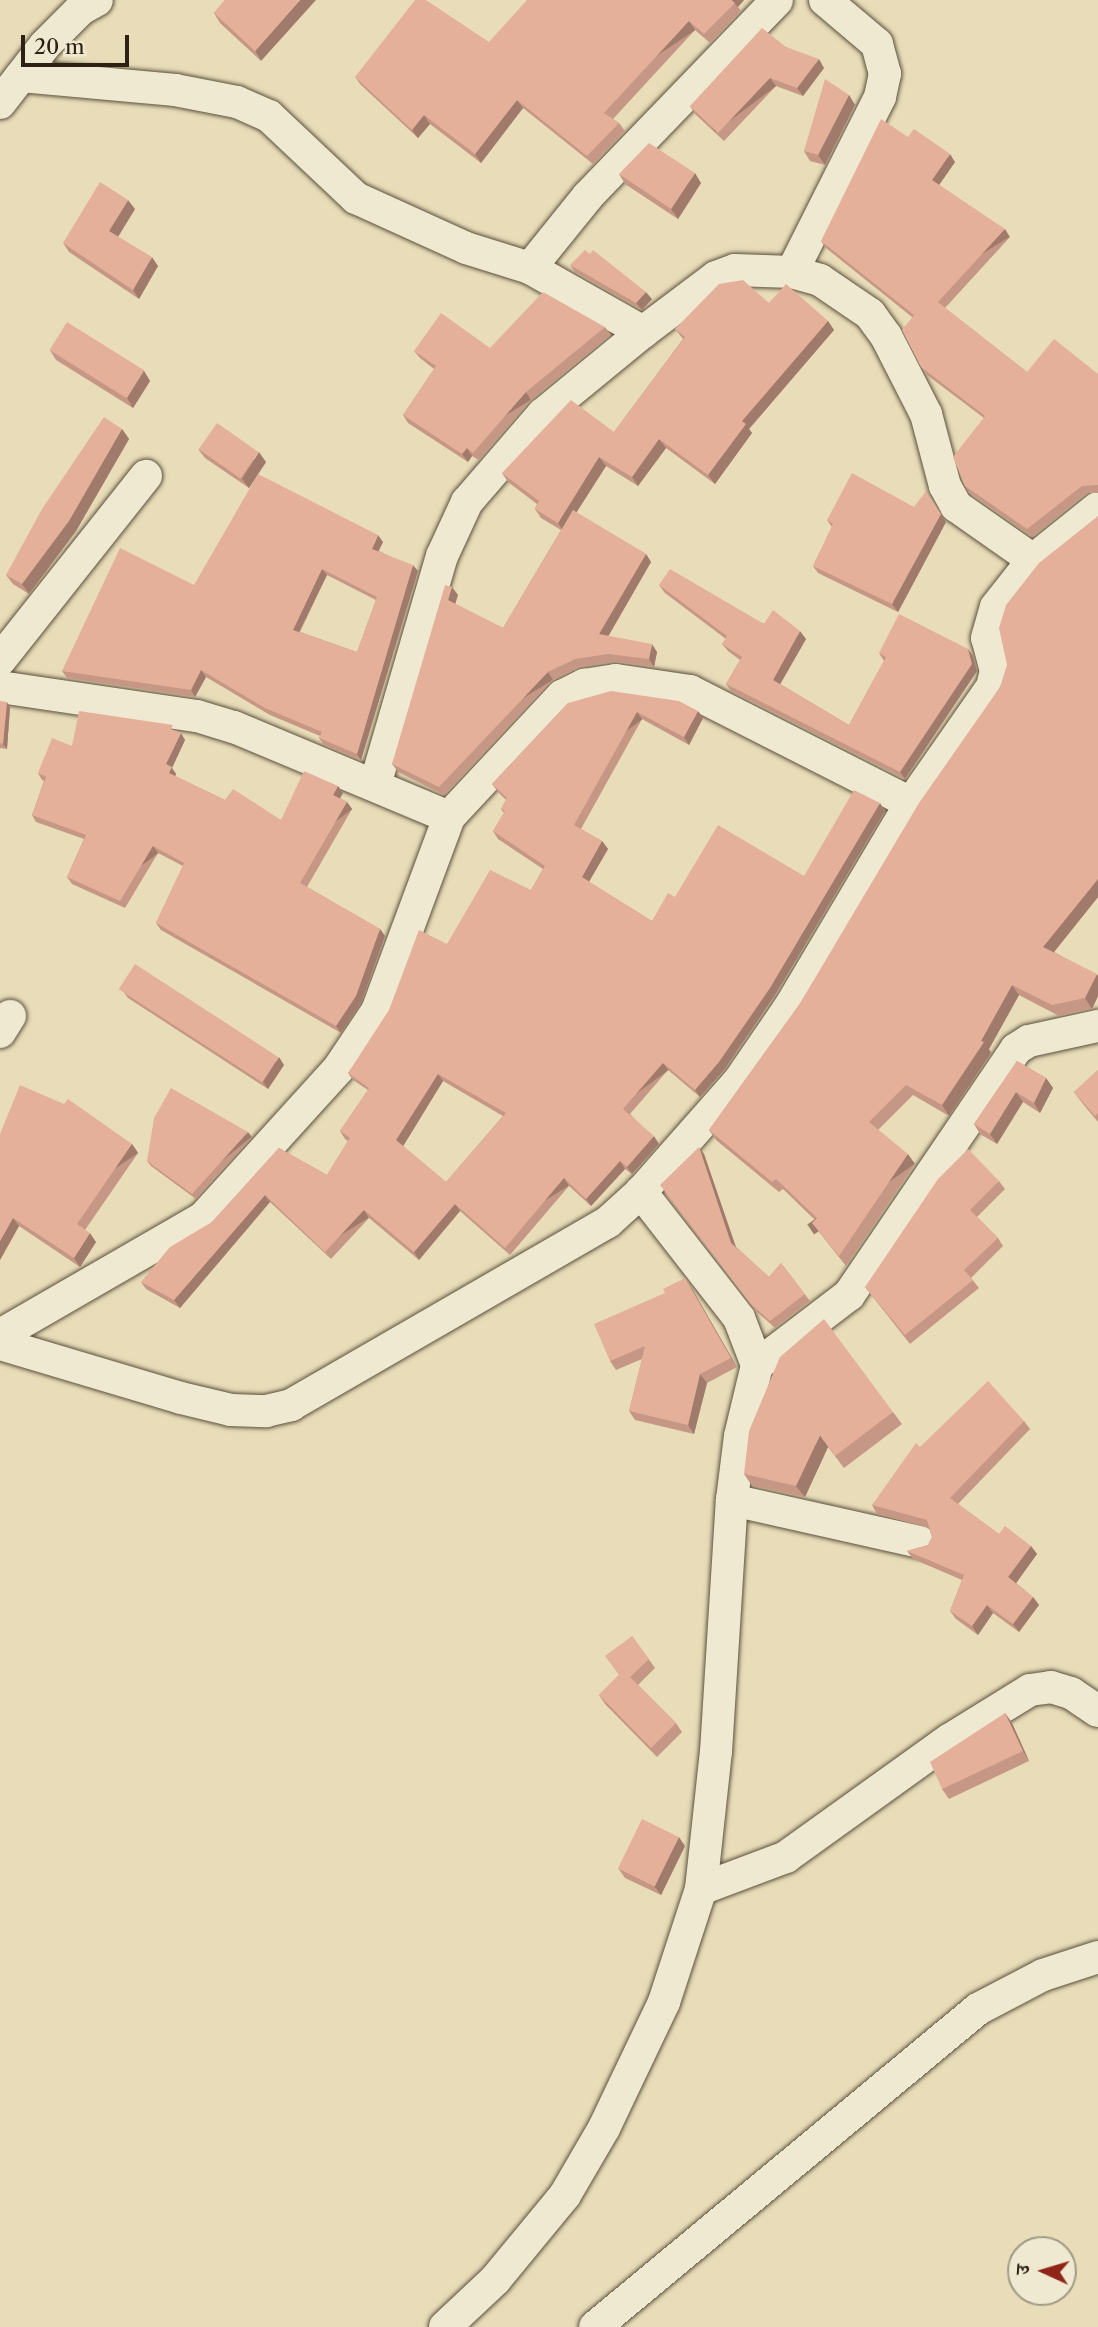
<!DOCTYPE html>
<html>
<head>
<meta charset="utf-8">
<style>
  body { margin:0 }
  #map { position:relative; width:1098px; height:2327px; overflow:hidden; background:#e8ddb8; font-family:"Libre Caslon Text","Noto Serif Devanagari",serif }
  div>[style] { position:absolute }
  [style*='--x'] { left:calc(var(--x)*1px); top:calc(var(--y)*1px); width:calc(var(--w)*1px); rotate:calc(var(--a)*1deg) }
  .roads { filter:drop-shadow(0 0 2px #5c503e) drop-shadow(0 0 2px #5c503e) }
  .minor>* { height:32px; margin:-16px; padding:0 16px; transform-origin:16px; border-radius:16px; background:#f0e9d1 }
  .wall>* { inset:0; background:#c59784 }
  .shaded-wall>* { inset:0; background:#a07b6c; transform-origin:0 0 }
  .building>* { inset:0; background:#e5b09a; transform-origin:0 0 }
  span { translate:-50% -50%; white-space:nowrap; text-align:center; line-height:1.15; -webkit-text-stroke:5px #f0e9d1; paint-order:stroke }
  .north { position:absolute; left:1007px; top:2236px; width:70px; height:70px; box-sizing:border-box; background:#f0e9d1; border:2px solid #a29986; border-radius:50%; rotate:274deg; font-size:19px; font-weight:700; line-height:28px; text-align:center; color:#2d2115 }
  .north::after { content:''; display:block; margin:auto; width:24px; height:32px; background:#8f2418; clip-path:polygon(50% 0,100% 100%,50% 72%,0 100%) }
  .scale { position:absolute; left:21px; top:35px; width:108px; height:32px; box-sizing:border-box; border:4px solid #2d2115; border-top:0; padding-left:9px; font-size:21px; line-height:24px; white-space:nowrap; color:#2d2115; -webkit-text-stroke:5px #f0e9d1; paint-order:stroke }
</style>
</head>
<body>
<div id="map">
  <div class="roads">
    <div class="minor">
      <i style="--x:21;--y:76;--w:155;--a:5.2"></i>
      <i style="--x:175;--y:90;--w:63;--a:11"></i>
      <i style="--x:237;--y:102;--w:35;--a:24"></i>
      <i style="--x:269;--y:116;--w:120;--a:43.3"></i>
      <i style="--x:356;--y:198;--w:121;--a:24.4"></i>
      <i style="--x:466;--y:248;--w:67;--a:17.4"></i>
      <i style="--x:530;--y:268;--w:130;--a:29.5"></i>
      <i style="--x:0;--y:103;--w:73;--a:-52.2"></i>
      <i style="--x:45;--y:45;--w:51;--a:-45"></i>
      <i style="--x:81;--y:9;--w:18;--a:-29"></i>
      <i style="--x:530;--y:268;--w:92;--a:-51.1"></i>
      <i style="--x:588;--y:196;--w:272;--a:-46"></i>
      <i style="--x:792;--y:272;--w:196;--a:-63.3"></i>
      <i style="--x:880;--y:97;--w:24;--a:-78"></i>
      <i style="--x:885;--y:74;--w:31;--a:-105"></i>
      <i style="--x:877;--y:44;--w:68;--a:-139.8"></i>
      <i style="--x:0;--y:660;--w:235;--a:-51.6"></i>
      <i style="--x:0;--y:687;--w:199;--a:8.4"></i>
      <i style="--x:197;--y:716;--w:39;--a:17"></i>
      <i style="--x:234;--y:727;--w:233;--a:22.7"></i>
      <i style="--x:375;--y:785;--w:239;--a:-73.7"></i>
      <i style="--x:442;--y:556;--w:60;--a:-65.2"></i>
      <i style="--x:467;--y:502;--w:116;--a:-49.2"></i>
      <i style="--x:543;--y:414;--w:129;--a:-39.4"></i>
      <i style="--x:643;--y:332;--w:91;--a:-37"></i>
      <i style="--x:716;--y:277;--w:20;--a:-20"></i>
      <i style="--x:735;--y:270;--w:57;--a:2"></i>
      <i style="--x:792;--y:272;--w:29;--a:16"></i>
      <i style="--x:820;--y:280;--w:60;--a:34.2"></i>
      <i style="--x:870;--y:314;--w:27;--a:54"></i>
      <i style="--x:886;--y:336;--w:88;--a:62.9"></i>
      <i style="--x:926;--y:414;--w:74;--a:75.2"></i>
      <i style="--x:945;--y:486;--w:23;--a:61"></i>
      <i style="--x:956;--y:506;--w:94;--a:35"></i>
      <i style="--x:0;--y:1032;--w:19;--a:-58"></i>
      <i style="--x:0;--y:1335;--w:236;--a:-30"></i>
      <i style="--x:204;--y:1217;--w:201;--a:-47.8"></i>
      <i style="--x:339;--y:1068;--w:69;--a:-56.3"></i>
      <i style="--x:377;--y:1011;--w:207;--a:-69.6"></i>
      <i style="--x:449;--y:817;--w:166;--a:-47"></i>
      <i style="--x:562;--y:696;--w:25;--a:-27"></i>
      <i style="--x:584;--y:685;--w:32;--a:-9"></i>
      <i style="--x:616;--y:680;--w:75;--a:8.5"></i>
      <i style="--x:690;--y:691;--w:248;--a:26.9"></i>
      <i style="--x:0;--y:1344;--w:189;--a:16.6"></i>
      <i style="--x:181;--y:1398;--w:51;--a:13.5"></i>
      <i style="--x:231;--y:1410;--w:35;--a:2"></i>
      <i style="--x:266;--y:1411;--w:26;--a:-13"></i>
      <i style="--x:291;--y:1405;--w:366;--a:-30"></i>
      <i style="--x:608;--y:1222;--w:45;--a:-42.3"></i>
      <i style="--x:641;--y:1192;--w:148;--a:-48.6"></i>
      <i style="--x:739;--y:1081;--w:92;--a:-55.6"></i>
      <i style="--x:791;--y:1005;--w:235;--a:-59.3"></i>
      <i style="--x:911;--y:803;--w:141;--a:-55.1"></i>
      <i style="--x:992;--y:687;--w:16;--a:-76"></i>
      <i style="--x:996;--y:671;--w:34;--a:-105"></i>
      <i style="--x:987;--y:638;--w:32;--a:-74"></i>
      <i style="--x:996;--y:607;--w:60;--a:-51.8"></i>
      <i style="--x:1033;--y:560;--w:83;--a:-38.7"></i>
      <i style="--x:757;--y:1365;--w:116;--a:-37.3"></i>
      <i style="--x:849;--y:1295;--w:297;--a:-55.8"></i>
      <i style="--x:1016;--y:1049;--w:15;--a:-32"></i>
      <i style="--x:1029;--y:1041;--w:71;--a:-12.3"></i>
      <i style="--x:732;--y:1500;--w:193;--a:12.6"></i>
      <i style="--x:701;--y:1889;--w:91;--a:-20.6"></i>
      <i style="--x:786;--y:1857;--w:201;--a:-35.7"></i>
      <i style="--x:949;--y:1740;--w:95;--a:-31.7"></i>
      <i style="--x:1030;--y:1690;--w:21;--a:-8"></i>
      <i style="--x:1051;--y:1687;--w:21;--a:17"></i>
      <i style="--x:1071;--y:1693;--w:32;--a:34"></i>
      <i style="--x:445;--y:2327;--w:69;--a:-43.2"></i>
      <i style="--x:495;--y:2280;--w:110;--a:-50.5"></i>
      <i style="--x:565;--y:2195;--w:78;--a:-59.8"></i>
      <i style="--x:604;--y:2128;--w:140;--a:-64.5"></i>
      <i style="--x:664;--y:2002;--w:119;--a:-71.9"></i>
      <i style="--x:701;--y:1889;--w:138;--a:-83.8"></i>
      <i style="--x:716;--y:1752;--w:253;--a:-86.4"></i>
      <i style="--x:732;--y:1500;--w:64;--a:-82.9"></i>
      <i style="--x:740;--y:1436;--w:73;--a:-76.5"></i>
      <i style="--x:757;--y:1365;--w:50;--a:-111"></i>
      <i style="--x:739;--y:1318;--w:160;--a:-127.9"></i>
      <i style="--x:595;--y:2327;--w:498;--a:-39.7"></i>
      <i style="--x:978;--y:2009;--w:73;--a:-27.6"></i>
      <i style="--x:1043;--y:1975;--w:58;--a:-18.1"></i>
    </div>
  </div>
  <div class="wall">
    <i style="clip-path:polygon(225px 0,261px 61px,220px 23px,214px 13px)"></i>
    <i style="clip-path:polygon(744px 0,738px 7px,741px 11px,710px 43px,695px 30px,613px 119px,619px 123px,625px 131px,593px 164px,523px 108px,481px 163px,430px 124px,418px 138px,361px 85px,355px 77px,489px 42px)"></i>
    <i style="clip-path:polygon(786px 47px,824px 68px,803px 96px,776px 86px,724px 141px,695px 114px,690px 106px)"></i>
    <i style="clip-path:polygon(849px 95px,855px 105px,825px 165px,810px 161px,804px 151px)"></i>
    <i style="clip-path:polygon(908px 137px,955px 162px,939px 185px,1010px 237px,945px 308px,1027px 372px,1098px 374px,1098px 493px,1087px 493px,1032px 537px,970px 493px,965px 486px,984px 418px,927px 375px,921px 367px,912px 317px,826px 248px,821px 241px)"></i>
    <i style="clip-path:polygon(619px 174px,701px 183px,678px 219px,625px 184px)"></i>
    <i style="clip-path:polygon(135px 209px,118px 237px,158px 266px,139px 299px,69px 252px,63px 243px)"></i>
    <i style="clip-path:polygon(570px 265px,652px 299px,642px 310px,575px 272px)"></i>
    <i style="clip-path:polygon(769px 303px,828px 321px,834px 330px,749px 429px,752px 433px,715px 484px,666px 448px,638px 486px,606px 466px,576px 513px,646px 554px,651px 562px,608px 636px,657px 652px,654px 667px,613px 662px,581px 667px,553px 680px,444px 795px,398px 772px,392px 764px,458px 595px,455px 604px,503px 628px,561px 530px,541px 518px,535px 509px,537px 504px,508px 482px,502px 473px,614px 432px,683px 339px,675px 329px)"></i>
    <i style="clip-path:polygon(605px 327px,611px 335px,531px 400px,479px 460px,472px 456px,468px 462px,408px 423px,403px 415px,434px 369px,420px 358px,414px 351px,490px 348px)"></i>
    <i style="clip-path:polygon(50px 350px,144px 371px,150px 381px,133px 408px,56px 360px)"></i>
    <i style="clip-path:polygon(122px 429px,129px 439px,76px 531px,29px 594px,13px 584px,6px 575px)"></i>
    <i style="clip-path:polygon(198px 449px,266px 462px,249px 488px,205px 458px)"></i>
    <i style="clip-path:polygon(914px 507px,946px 522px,898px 612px,818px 573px,813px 566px,832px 527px,827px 520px)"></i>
    <i style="clip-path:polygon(1098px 516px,1098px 897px,1054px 952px,1098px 976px,1098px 996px,1092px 1009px,1059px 1016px,1019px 995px,989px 1049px,991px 1053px,949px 1116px,913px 1095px,878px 1130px,915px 1164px,846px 1266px,812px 1223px,815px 1220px,783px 1189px,779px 1192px,716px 1140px,709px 1130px,799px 1005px,1000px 687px)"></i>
    <i style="clip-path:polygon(evenodd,383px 542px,379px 551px,418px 571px,361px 760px,324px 745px,319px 738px,320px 736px,270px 715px,206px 677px,195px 697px,67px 678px,62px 671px,194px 585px,383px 542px,327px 575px,376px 600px,357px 652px,300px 632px,327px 575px)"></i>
    <i style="clip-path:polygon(659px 585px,806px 639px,780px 684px,849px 725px,884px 661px,879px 653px,968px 649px,973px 656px,977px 671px,905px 779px,731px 691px,726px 684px,740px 660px,728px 651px,722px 644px,726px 639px,665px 593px)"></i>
    <i style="clip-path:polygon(0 701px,10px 707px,7px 749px,0 748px)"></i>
    <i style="clip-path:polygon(evenodd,568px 703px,703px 718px,689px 745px,642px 719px,581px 829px,602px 841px,608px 849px,589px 882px,652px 921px,675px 897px,804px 876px,885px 811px,775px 995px,724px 1070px,700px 1097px,668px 1070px,630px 1114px,659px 1144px,632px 1174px,625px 1169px,591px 1206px,569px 1186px,510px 1255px,460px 1211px,419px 1260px,369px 1218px,331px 1259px,270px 1202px,180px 1308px,146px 1289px,141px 1282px,212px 1222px,279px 1148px,327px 1175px,348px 1141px,345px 1139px,340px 1131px,368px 1090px,353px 1080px,348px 1073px,447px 944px,531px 890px,543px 869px,498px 839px,493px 831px,504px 813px,501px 809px,506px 800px,498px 792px,492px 784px,568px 703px,443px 1081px,503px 1116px,446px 1182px,403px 1146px,443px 1081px)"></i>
    <i style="clip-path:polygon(178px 732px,185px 740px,172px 768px,176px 774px,175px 776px,225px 800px,281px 820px,338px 786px,343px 793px,340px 798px,347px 802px,352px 809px,307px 887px,380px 929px,385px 936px,361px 1003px,341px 1033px,161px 930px,156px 923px,183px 866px,158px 853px,125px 908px,72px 884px,67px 877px,84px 839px,36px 822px,32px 815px,44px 781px,42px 780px,38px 773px,72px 746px)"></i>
    <i style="clip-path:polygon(123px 991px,284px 1065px,268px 1089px,128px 998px)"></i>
    <i style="clip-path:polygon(1017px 1061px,1046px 1078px,1053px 1088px,1040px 1113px,1023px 1102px,997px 1144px,980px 1134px,974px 1124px)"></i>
    <i style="clip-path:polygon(1098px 1070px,1098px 1122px,1083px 1104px,1074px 1092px)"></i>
    <i style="clip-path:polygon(0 1134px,132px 1144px,138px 1153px,85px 1230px,96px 1242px,80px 1267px,19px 1226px,0 1260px)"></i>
    <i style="clip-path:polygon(252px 1137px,196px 1199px,151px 1166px,147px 1161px)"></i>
    <i style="clip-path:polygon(704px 1154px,735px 1246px,769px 1277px,781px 1263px,810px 1301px,775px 1328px,756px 1311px,665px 1193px)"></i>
    <i style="clip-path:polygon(999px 1181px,1005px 1189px,977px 1217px,998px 1238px,1003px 1246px,971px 1278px,979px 1288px,910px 1344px,865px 1287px)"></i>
    <i style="clip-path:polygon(691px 1287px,737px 1367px,707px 1383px,694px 1434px,635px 1420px,629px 1411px,642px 1359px,616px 1370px,610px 1361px)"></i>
    <i style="clip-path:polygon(893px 1412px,902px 1424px,844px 1468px,828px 1447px,805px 1497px,752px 1486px,744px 1474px)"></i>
    <i style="clip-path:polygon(1024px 1421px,1030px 1429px,958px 1504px,999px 1534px,1031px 1546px,1037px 1554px,1016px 1583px,1033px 1597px,1039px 1605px,1019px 1632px,993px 1613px,978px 1635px,956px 1619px,950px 1611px,962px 1580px,913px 1559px,907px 1551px,928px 1545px,932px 1537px,929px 1528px,877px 1514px,872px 1505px,920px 1447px)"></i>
    <i style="clip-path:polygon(632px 1636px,655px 1668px,638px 1685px,676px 1723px,682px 1732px,657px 1757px,605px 1704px,599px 1695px,619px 1675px)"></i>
    <i style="clip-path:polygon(1005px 1713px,1012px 1723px,1029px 1761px,949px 1799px,942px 1789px)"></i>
    <i style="clip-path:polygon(685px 1846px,661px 1895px,625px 1878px,618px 1868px)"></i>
  </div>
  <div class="shaded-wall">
    <i style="clip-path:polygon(300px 0,316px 0,261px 61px,255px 51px)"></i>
    <i style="clip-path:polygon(731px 0,744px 0,738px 7px)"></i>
    <i style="left:689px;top:21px;width:11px;height:125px;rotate:56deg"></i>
    <i style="clip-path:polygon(819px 59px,824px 68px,803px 96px,797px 88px)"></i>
    <i style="left:770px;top:78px;width:10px;height:76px;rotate:53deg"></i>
    <i style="clip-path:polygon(849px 95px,855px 105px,825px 165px,818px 155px)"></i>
    <i style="clip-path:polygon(517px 100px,523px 108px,481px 163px,475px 154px)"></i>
    <i style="clip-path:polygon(424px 115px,430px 124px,418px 138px,412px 130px)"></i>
    <i style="clip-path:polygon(950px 154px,955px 162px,937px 188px,932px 180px)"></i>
    <i style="clip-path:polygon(695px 173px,701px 183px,678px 219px,671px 209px)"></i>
    <i style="clip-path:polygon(128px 200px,135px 209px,116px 240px,109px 231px)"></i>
    <i style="left:1005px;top:229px;width:9px;height:99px;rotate:58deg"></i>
    <i style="clip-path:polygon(152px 257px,158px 266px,139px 299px,133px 290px)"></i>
    <i style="clip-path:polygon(646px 292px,652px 299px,642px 310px,636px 303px)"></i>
    <i style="clip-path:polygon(828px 321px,834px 330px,749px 429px,752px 433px,715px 484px,708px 475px,742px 421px)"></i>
    <i style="clip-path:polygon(144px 371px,150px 381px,133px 408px,127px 398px)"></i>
    <i style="left:526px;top:392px;width:9px;height:81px;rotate:58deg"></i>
    <i style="clip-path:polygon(122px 429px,129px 439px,76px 531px,29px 594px,22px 584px)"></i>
    <i style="clip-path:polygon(659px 439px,666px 448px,638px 486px,632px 477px)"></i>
    <i style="clip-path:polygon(467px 448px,472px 456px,468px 462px,462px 454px)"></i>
    <i style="clip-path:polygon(259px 452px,266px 462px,249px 488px,242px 479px)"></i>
    <i style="clip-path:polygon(599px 457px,606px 466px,564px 532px,558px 523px)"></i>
    <i style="clip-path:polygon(926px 491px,946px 522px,898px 612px,892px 604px)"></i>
    <i style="clip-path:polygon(378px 535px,383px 542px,376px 555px,372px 549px)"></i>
    <i style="clip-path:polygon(646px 554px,651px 562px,605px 642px,599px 634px)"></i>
    <i style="clip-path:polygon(413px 565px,418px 571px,361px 760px,357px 754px)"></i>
    <i style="clip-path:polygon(322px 569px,327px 575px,297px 636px,293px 630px)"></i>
    <i style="clip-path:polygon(452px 587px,458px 595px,454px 608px,448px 600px)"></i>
    <i style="clip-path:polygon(800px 631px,806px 639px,778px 688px,773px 680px)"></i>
    <i style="clip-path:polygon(652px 644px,657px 652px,654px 667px,649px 659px)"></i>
    <i style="clip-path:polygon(968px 649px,973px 656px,977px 671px,905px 779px,900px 772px)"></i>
    <i style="clip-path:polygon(201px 670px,206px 677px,195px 697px,191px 690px)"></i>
    <i style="left:548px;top:672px;width:9px;height:158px;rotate:58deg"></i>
    <i style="clip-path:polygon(7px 702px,10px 707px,7px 749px,3px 744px)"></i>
    <i style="clip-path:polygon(698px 711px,703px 718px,689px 745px,684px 737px)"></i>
    <i style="left:637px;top:712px;width:9px;height:129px;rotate:54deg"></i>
    <i style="clip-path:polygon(181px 733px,185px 740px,172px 768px,176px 774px,174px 780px,169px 773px,166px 764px)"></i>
    <i style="clip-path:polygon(338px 786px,343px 793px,338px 802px,333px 795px)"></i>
    <i style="left:347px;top:802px;width:9px;height:94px;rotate:54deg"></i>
    <i style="clip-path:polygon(880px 803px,885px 811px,775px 995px,724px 1070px,700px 1097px,695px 1090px)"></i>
    <i style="clip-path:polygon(602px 841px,608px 849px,587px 885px,582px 877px)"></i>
    <i style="left:153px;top:846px;width:9px;height:64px;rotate:54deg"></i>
    <i style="clip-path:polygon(1098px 879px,1098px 897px,1050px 957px,1043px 947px)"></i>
    <i style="clip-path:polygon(380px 929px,385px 936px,361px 1003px,341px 1033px,336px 1026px)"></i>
    <i style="clip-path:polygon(1097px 974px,1098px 976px,1098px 996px,1092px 1009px,1085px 998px)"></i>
    <i style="clip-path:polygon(1012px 985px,1019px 995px,989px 1049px,991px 1053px,949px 1116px,942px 1105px,981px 1041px)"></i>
    <i style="clip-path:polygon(279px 1057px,284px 1065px,268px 1089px,263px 1082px)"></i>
    <i style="left:663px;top:1063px;width:9px;height:61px;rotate:54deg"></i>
    <i style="clip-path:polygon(438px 1074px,443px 1081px,402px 1148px,396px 1140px)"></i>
    <i style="clip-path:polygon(1046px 1078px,1053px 1088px,1040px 1113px,1034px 1103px)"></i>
    <i style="clip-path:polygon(1016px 1092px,1023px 1102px,997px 1144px,990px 1134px)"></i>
    <i style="left:248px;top:1132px;width:6px;height:84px;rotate:51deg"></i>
    <i style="clip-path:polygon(654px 1136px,659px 1144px,632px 1174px,627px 1167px)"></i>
    <i style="left:132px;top:1144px;width:11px;height:97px;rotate:56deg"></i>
    <i style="clip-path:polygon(699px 1147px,704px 1154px,737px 1250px,731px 1243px)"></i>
    <i style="left:908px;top:1154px;width:12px;height:123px;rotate:55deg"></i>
    <i style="clip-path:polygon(620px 1161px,625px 1169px,591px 1206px,586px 1199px)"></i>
    <i style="left:564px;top:1178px;width:9px;height:92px;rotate:58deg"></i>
    <i style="clip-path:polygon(265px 1195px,270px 1202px,180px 1308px,174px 1300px)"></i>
    <i style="clip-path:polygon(455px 1204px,460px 1211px,419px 1260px,414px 1252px)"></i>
    <i style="left:364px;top:1210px;width:9px;height:57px;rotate:58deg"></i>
    <i style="clip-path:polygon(13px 1218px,19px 1226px,0 1260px,0 1241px)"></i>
    <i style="clip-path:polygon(90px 1233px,96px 1242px,80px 1267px,74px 1258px)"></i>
    <i style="clip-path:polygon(685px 1278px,691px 1287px,737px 1367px,731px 1358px)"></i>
    <i style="clip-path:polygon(700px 1374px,707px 1383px,694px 1434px,688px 1425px)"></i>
    <i style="clip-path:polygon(820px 1435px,828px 1447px,805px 1497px,796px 1486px)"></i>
    <i style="clip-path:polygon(1031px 1546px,1037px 1554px,1014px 1586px,1008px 1577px)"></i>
    <i style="clip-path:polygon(1033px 1597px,1039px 1605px,1019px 1632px,1013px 1624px)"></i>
    <i style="clip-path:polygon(987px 1605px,993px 1613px,978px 1635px,972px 1626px)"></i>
    <i style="clip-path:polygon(1005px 1713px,1012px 1723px,1029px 1761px,1023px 1751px)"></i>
    <i style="clip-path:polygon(679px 1837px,685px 1846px,661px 1895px,654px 1886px)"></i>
  </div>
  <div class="building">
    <i style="clip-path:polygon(225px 0,300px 0,255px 51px,214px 13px)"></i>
    <i style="clip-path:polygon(415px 0,426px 0,489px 42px,527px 0,731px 0,735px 3px,704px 34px,689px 21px,604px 113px,619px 123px,587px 156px,517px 100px,475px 154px,424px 115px,412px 130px,355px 77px)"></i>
    <i style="clip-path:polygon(762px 28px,786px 47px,819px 59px,797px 88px,770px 78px,718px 133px,690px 106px)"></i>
    <i style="clip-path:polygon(825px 79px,849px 95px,818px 155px,804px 151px)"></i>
    <i style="clip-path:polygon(881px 119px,908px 137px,914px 129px,950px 154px,932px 180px,1005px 229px,938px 302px,1027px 372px,1054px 339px,1098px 374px,1098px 485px,1082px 486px,1027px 529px,965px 486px,953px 457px,985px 416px,921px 367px,902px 330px,914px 315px,821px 241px)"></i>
    <i style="clip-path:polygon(649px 143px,695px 173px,671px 209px,619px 174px)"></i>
    <i style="clip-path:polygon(100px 182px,128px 200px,109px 231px,152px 257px,133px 290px,63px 243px)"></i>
    <i style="clip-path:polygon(585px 250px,590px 254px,593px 250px,646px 292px,636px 303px,570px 265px)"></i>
    <i style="clip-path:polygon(743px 280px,769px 303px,786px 284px,828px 321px,742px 421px,746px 424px,708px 475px,659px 439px,632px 477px,599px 457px,558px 523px,535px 509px,539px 501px,502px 473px,571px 400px,614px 432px,685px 337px,675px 329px,719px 284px)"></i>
    <i style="clip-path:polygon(543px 292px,605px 327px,526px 392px,473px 453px,467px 448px,462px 454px,403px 415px,436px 366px,414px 351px,441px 313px,490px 348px)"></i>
    <i style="left:67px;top:322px;width:91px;height:33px;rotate:32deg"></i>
    <i style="clip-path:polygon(104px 417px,122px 429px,69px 521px,22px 584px,6px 575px,42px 509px)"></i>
    <i style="left:217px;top:423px;width:51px;height:32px;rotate:35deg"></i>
    <i style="clip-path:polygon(852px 473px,914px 507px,926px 491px,941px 514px,892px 604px,813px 566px,833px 524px,827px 520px)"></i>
    <i style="clip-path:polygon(evenodd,258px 474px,378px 535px,372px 549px,413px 565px,357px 754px,319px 738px,322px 732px,265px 708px,201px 670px,191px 690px,62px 671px,120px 548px,194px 585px,258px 474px,322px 569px,377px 597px,357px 652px,293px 630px,322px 569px)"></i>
    <i style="clip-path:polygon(573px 510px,646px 554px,599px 634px,652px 644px,649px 659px,608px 654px,575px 659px,548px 672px,439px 787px,392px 764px,445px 585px,452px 587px,448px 600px,503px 628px)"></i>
    <i style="clip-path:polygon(1098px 516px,1098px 879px,1043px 947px,1097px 974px,1085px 998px,1052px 1005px,1012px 985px,981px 1041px,984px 1042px,942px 1105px,906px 1085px,869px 1122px,908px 1154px,839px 1256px,812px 1223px,817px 1218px,776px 1179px,772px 1182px,709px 1130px,799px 1005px,919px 803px,1000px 687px,1007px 665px,999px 628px,1006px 605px,1039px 563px)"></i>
    <i style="clip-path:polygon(670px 569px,764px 624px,773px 610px,800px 631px,773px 680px,849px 725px,886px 657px,879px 653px,899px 614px,968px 649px,972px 664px,900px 772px,726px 684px,742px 657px,722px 644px,727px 636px,659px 585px)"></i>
    <i style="clip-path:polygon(evenodd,611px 691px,679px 701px,698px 711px,684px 737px,637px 712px,574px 825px,602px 841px,582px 877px,652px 921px,668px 893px,675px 897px,718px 825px,804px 876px,854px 790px,880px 803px,770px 988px,719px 1062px,695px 1090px,663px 1063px,623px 1109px,654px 1136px,627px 1167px,620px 1161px,586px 1199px,564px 1178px,505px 1248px,455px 1204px,414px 1252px,364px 1210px,325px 1252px,265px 1195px,174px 1300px,141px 1282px,170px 1247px,212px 1222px,279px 1148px,327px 1175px,350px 1138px,340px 1131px,369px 1088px,348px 1073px,389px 1010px,419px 930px,447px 944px,490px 870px,531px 890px,545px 866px,493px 831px,505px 811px,501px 809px,507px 798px,492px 784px,568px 703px,611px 691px,438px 1074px,506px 1113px,446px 1182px,396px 1140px,438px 1074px)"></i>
    <i style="clip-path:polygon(0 701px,7px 702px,3px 744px,0 743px)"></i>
    <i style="clip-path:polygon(79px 711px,173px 725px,171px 729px,181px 733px,166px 764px,172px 767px,169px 773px,225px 800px,233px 789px,281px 820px,304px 771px,338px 786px,333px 795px,347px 802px,300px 883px,380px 929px,356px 996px,336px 1026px,156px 923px,184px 863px,153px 846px,120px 901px,67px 877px,86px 835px,32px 815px,46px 777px,38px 773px,52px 738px,72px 746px)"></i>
    <i style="left:135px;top:964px;width:171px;height:30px;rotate:33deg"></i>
    <i style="clip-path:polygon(1017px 1061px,1046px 1078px,1034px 1103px,1016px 1092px,990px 1134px,974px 1124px)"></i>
    <i style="clip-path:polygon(1098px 1070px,1098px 1113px,1095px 1116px,1074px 1092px)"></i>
    <i style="clip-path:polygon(20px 1085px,64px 1104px,68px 1099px,132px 1144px,77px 1224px,90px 1233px,74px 1258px,13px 1218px,0 1241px,0 1134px)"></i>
    <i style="clip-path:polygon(171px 1088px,248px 1132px,192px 1194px,147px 1161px,154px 1118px)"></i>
    <i style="clip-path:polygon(699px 1147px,731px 1243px,769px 1277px,781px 1263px,805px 1294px,770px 1321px,751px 1304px,660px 1185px)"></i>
    <i style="clip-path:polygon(968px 1149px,999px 1181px,970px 1210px,998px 1238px,964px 1270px,973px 1280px,905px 1335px,865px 1287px,938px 1179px)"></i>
    <i style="clip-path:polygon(685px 1278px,731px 1358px,700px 1374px,688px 1425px,629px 1411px,645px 1346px,610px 1361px,594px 1324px,665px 1293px,663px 1289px)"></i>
    <i style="clip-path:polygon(824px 1319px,893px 1412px,835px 1456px,820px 1435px,796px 1486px,744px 1474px,749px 1431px,780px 1357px)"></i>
    <i style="clip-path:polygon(988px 1381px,1024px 1421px,950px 1498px,999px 1534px,1005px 1526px,1031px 1546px,1008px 1577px,1033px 1597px,1013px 1624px,987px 1605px,972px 1626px,950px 1611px,964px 1575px,907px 1551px,928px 1545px,932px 1537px,927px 1520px,872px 1505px,916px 1443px,920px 1447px)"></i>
    <i style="clip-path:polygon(632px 1636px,649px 1659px,630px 1677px,676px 1723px,651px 1748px,599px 1695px,619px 1675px,605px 1656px)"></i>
    <i style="clip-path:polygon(1005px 1713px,1023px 1751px,942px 1789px,930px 1762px)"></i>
    <i style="left:642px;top:1819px;width:41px;height:55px;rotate:26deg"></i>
  </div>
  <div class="north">उ</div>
  <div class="scale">20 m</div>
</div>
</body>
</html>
